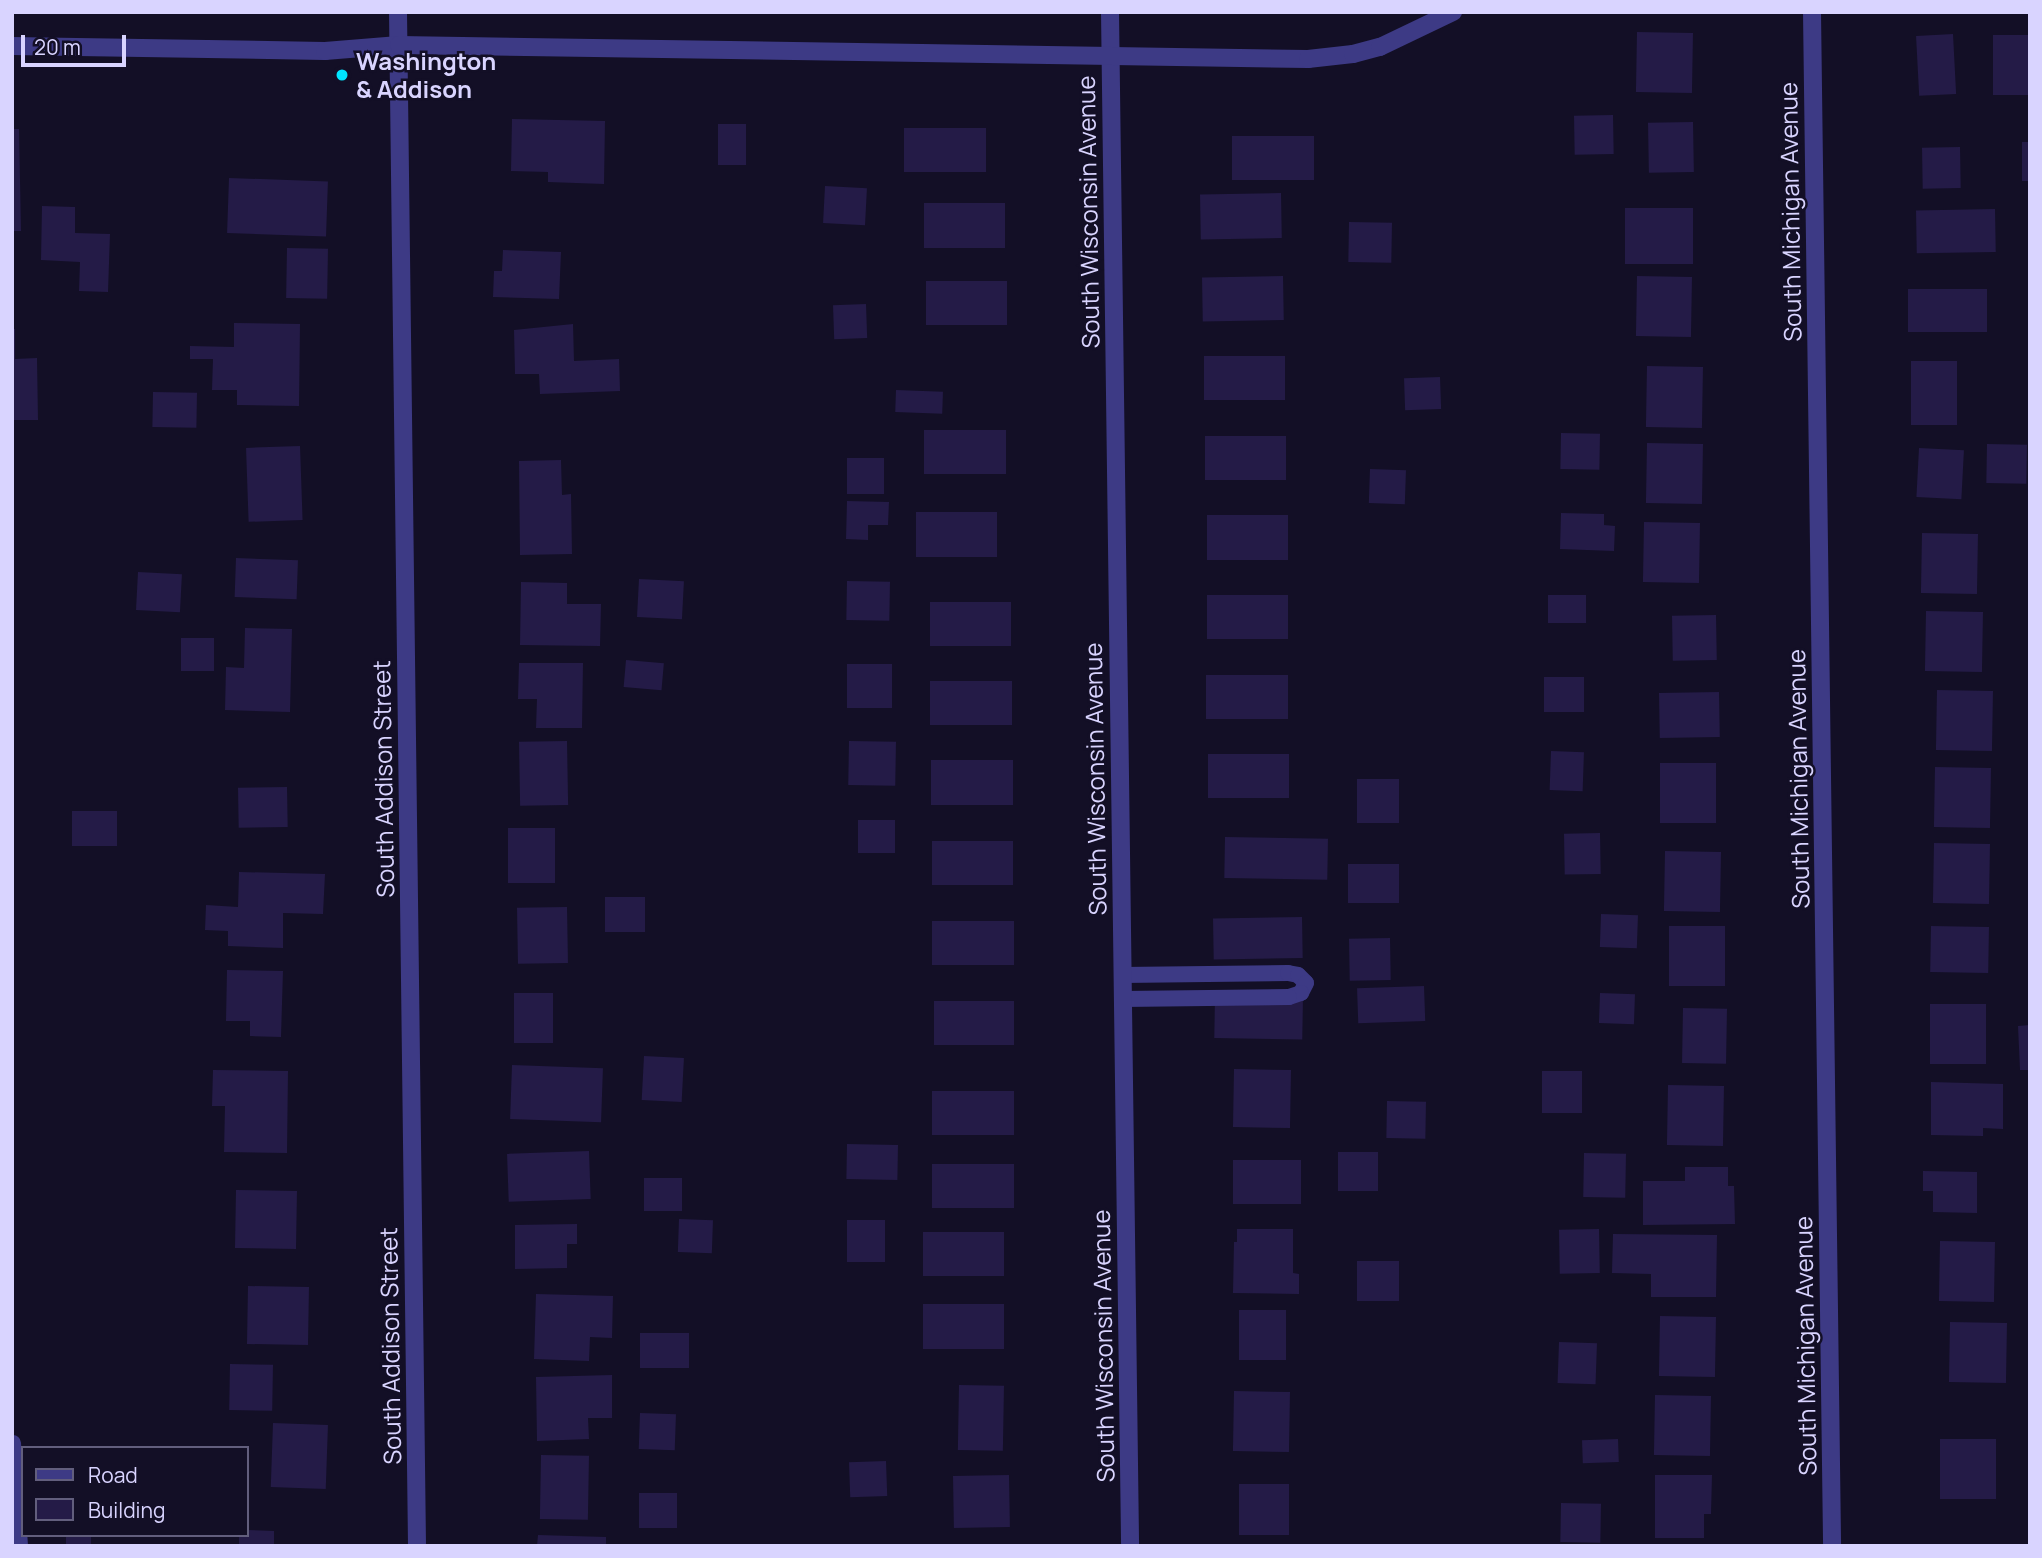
<!DOCTYPE html>
<html>
<head>
<meta charset="utf-8">
<style>
  body { margin:0 }
  #map { position:relative; width:2042px; height:1558px; overflow:hidden; background:#130f26; font-family:Manrope,sans-serif }
  div>[style] { position:absolute }
  [style*='--x'] { left:calc(var(--x)*1px); top:calc(var(--y)*1px); width:calc(var(--w)*1px); rotate:calc(var(--a)*1deg) }
  .building>* { inset:0; background:#241b47; transform-origin:0 0 }
  .lane>* { height:16px; margin:-8px; padding:0 8px; transform-origin:8px; border-radius:8px; background:#3d3a85 }
  .street>* { height:18px; margin:-9px; padding:0 9px; transform-origin:9px; border-radius:9px; background:#3d3a85 }
  .dots>* { width:19px; height:19px; translate:-50% -50%; box-sizing:border-box; border:4px solid #130f26; border-radius:50% }
  span { translate:-50% -50%; white-space:nowrap; text-align:center; line-height:1.15; -webkit-text-stroke:5px #130f26; paint-order:stroke }
  .poi-label { font-size:24px; color:#d9d4ff; font-weight:700 }
  .left { translate:0 -50%; text-align:left }
  .street-label { font-size:24px; color:#d9d4ff }
  .frame { position:absolute; inset:0; border:14px solid #d9d4ff; pointer-events:none }
  .legend { position:absolute; left:21px; top:1446px; width:228px; height:91px; box-sizing:border-box; background:#130f26; border:2px solid #625e7d; margin:0; padding:9px 12px; list-style:none; font-size:21px; color:#d9d4ff }
  .legend li { display:flex; align-items:center; gap:14px; height:35px }
  .legend b { width:35px; border:2px solid #625e7d }
  .scale { position:absolute; left:21px; top:35px; width:105px; height:32px; box-sizing:border-box; border:4px solid #d9d4ff; border-top:0; padding-left:9px; font-size:21px; line-height:24px; white-space:nowrap; color:#d9d4ff; -webkit-text-stroke:5px #130f26; paint-order:stroke }
</style>
</head>
<body>
<div id="map">
  <div class="building">
    <i style="left:1637px;top:32px;width:56px;height:60px;rotate:1deg"></i>
    <i style="left:1953px;top:34px;width:60px;height:37px;rotate:87deg"></i>
    <i style="left:2030px;top:35px;width:60px;height:37px;rotate:90deg"></i>
    <i style="left:1613px;top:115px;width:39px;height:39px;rotate:89deg"></i>
    <i style="clip-path:polygon(512px 119px,605px 121px,604px 184px,548px 182px,548px 172px,511px 171px)"></i>
    <i style="left:1693px;top:122px;width:50px;height:45px;rotate:89deg"></i>
    <i style="left:718px;top:124px;width:28px;height:41px"></i>
    <i style="left:986px;top:128px;width:44px;height:82px;rotate:90deg"></i>
    <i style="clip-path:polygon(12px 129px,19px 129px,21px 231px,12px 231px)"></i>
    <i style="left:1232px;top:136px;width:82px;height:44px"></i>
    <i style="left:2022px;top:142px;width:8px;height:39px"></i>
    <i style="left:1960px;top:147px;width:41px;height:38px;rotate:89deg"></i>
    <i style="left:229px;top:178px;width:99px;height:55px;rotate:2deg"></i>
    <i style="left:825px;top:186px;width:42px;height:37px;rotate:3deg"></i>
    <i style="left:1281px;top:193px;width:45px;height:81px;rotate:89deg"></i>
    <i style="left:924px;top:203px;width:81px;height:45px"></i>
    <i style="clip-path:polygon(42px 206px,75px 207px,75px 233px,110px 234px,108px 292px,79px 291px,80px 262px,41px 260px)"></i>
    <i style="left:1625px;top:208px;width:68px;height:56px"></i>
    <i style="left:1995px;top:209px;width:43px;height:79px;rotate:89deg"></i>
    <i style="left:1349px;top:222px;width:43px;height:40px;rotate:1deg"></i>
    <i style="left:287px;top:248px;width:41px;height:50px;rotate:1deg"></i>
    <i style="clip-path:polygon(503px 250px,561px 252px,559px 299px,493px 297px,494px 271px,502px 271px)"></i>
    <i style="left:1283px;top:276px;width:44px;height:81px;rotate:89deg"></i>
    <i style="left:1637px;top:276px;width:55px;height:60px;rotate:1deg"></i>
    <i style="left:926px;top:281px;width:81px;height:44px"></i>
    <i style="left:1987px;top:289px;width:43px;height:79px;rotate:90deg"></i>
    <i style="left:866px;top:304px;width:34px;height:33px;rotate:88deg"></i>
    <i style="clip-path:polygon(234px 323px,300px 324px,299px 406px,237px 405px,237px 390px,212px 390px,213px 359px,190px 359px,190px 346px,234px 347px)"></i>
    <i style="clip-path:polygon(573px 324px,574px 361px,619px 359px,620px 391px,540px 394px,539px 374px,515px 374px,514px 330px)"></i>
    <i style="clip-path:polygon(12px 329px,15px 329px,15px 359px,37px 358px,38px 420px,13px 420px)"></i>
    <i style="left:1204px;top:356px;width:81px;height:44px"></i>
    <i style="left:1911px;top:361px;width:46px;height:64px"></i>
    <i style="left:1647px;top:366px;width:56px;height:61px;rotate:1deg"></i>
    <i style="left:1440px;top:377px;width:32px;height:36px;rotate:88deg"></i>
    <i style="left:896px;top:390px;width:47px;height:22px;rotate:2deg"></i>
    <i style="left:153px;top:392px;width:44px;height:35px;rotate:1deg"></i>
    <i style="left:924px;top:430px;width:82px;height:44px"></i>
    <i style="left:1561px;top:433px;width:39px;height:36px;rotate:1deg"></i>
    <i style="left:1205px;top:436px;width:81px;height:44px"></i>
    <i style="left:1647px;top:443px;width:56px;height:60px;rotate:1deg"></i>
    <i style="left:1987px;top:444px;width:40px;height:39px;rotate:1deg"></i>
    <i style="left:300px;top:446px;width:74px;height:54px;rotate:88deg"></i>
    <i style="left:1919px;top:448px;width:45px;height:49px;rotate:3deg"></i>
    <i style="left:847px;top:458px;width:37px;height:36px"></i>
    <i style="clip-path:polygon(561px 460px,562px 495px,571px 494px,572px 554px,520px 555px,519px 461px)"></i>
    <i style="left:1370px;top:469px;width:36px;height:34px;rotate:2deg"></i>
    <i style="clip-path:polygon(847px 501px,889px 502px,888px 525px,868px 525px,868px 540px,846px 539px)"></i>
    <i style="left:997px;top:512px;width:45px;height:81px;rotate:90deg"></i>
    <i style="clip-path:polygon(1561px 513px,1604px 514px,1604px 525px,1615px 526px,1614px 551px,1560px 549px)"></i>
    <i style="left:1288px;top:515px;width:45px;height:81px;rotate:90deg"></i>
    <i style="left:1644px;top:522px;width:56px;height:60px;rotate:1deg"></i>
    <i style="left:1922px;top:533px;width:56px;height:60px;rotate:1deg"></i>
    <i style="left:236px;top:558px;width:62px;height:39px;rotate:2deg"></i>
    <i style="left:138px;top:572px;width:44px;height:38px;rotate:3deg"></i>
    <i style="left:639px;top:579px;width:45px;height:38px;rotate:3deg"></i>
    <i style="left:847px;top:581px;width:43px;height:39px;rotate:1deg"></i>
    <i style="clip-path:polygon(521px 582px,567px 583px,567px 604px,601px 604px,600px 646px,520px 645px)"></i>
    <i style="left:1207px;top:595px;width:81px;height:44px"></i>
    <i style="left:1548px;top:595px;width:38px;height:28px"></i>
    <i style="left:930px;top:602px;width:81px;height:44px"></i>
    <i style="left:1926px;top:611px;width:57px;height:60px;rotate:1deg"></i>
    <i style="left:1716px;top:615px;width:45px;height:44px;rotate:89deg"></i>
    <i style="clip-path:polygon(245px 628px,292px 629px,290px 712px,225px 710px,226px 667px,244px 668px)"></i>
    <i style="left:181px;top:638px;width:33px;height:33px"></i>
    <i style="left:626px;top:660px;width:38px;height:27px;rotate:5deg"></i>
    <i style="clip-path:polygon(519px 663px,583px 663px,582px 728px,536px 728px,537px 699px,518px 699px)"></i>
    <i style="left:847px;top:664px;width:45px;height:44px"></i>
    <i style="left:1288px;top:675px;width:44px;height:82px;rotate:90deg"></i>
    <i style="left:1544px;top:677px;width:40px;height:35px"></i>
    <i style="left:930px;top:681px;width:82px;height:44px"></i>
    <i style="left:1937px;top:690px;width:56px;height:60px;rotate:1deg"></i>
    <i style="left:1719px;top:692px;width:45px;height:60px;rotate:89deg"></i>
    <i style="left:567px;top:741px;width:64px;height:48px;rotate:89deg"></i>
    <i style="left:849px;top:741px;width:47px;height:44px;rotate:1deg"></i>
    <i style="left:1551px;top:751px;width:33px;height:39px;rotate:2deg"></i>
    <i style="left:1289px;top:754px;width:44px;height:81px;rotate:90deg"></i>
    <i style="left:1013px;top:760px;width:45px;height:82px;rotate:90deg"></i>
    <i style="left:1660px;top:763px;width:56px;height:60px"></i>
    <i style="left:1935px;top:767px;width:56px;height:60px;rotate:1deg"></i>
    <i style="left:1357px;top:779px;width:42px;height:44px"></i>
    <i style="left:287px;top:787px;width:40px;height:49px;rotate:89deg"></i>
    <i style="left:117px;top:811px;width:35px;height:45px;rotate:90deg"></i>
    <i style="left:858px;top:820px;width:37px;height:33px"></i>
    <i style="left:555px;top:828px;width:55px;height:47px;rotate:90deg"></i>
    <i style="left:1600px;top:833px;width:41px;height:36px;rotate:89deg"></i>
    <i style="left:1225px;top:837px;width:103px;height:41px;rotate:1deg"></i>
    <i style="left:932px;top:841px;width:81px;height:44px"></i>
    <i style="left:1934px;top:843px;width:56px;height:60px;rotate:1deg"></i>
    <i style="left:1665px;top:851px;width:56px;height:60px;rotate:1deg"></i>
    <i style="left:1348px;top:864px;width:51px;height:39px"></i>
    <i style="clip-path:polygon(239px 872px,325px 874px,323px 914px,283px 913px,283px 948px,228px 946px,228px 931px,205px 930px,206px 905px,238px 907px)"></i>
    <i style="left:605px;top:897px;width:40px;height:35px"></i>
    <i style="left:567px;top:907px;width:56px;height:50px;rotate:89deg"></i>
    <i style="left:1601px;top:914px;width:37px;height:33px;rotate:2deg"></i>
    <i style="left:1302px;top:917px;width:41px;height:89px;rotate:89deg"></i>
    <i style="left:932px;top:921px;width:82px;height:44px"></i>
    <i style="left:1669px;top:926px;width:56px;height:60px"></i>
    <i style="left:1931px;top:926px;width:58px;height:46px;rotate:1deg"></i>
    <i style="left:1390px;top:938px;width:42px;height:41px;rotate:89deg"></i>
    <i style="clip-path:polygon(227px 970px,283px 971px,281px 1037px,250px 1036px,250px 1021px,226px 1021px)"></i>
    <i style="left:1424px;top:986px;width:35px;height:67px;rotate:88deg"></i>
    <i style="left:514px;top:993px;width:39px;height:50px"></i>
    <i style="left:1600px;top:993px;width:35px;height:30px;rotate:2deg"></i>
    <i style="left:1215px;top:996px;width:88px;height:42px;rotate:1deg"></i>
    <i style="left:934px;top:1001px;width:80px;height:44px"></i>
    <i style="left:1930px;top:1004px;width:56px;height:60px"></i>
    <i style="left:1683px;top:1008px;width:44px;height:55px;rotate:1deg"></i>
    <i style="clip-path:polygon(2030px 1025px,2029px 1070px,2020px 1070px,2018px 1026px)"></i>
    <i style="left:644px;top:1056px;width:40px;height:44px;rotate:3deg"></i>
    <i style="left:512px;top:1065px;width:91px;height:54px;rotate:2deg"></i>
    <i style="left:1234px;top:1069px;width:57px;height:58px;rotate:1deg"></i>
    <i style="clip-path:polygon(213px 1070px,288px 1071px,287px 1153px,224px 1152px,225px 1106px,212px 1106px)"></i>
    <i style="left:1542px;top:1071px;width:40px;height:42px"></i>
    <i style="clip-path:polygon(1931px 1082px,2003px 1084px,2003px 1129px,1983px 1128px,1983px 1136px,1931px 1135px)"></i>
    <i style="left:1668px;top:1085px;width:56px;height:60px;rotate:1deg"></i>
    <i style="left:1014px;top:1091px;width:44px;height:82px;rotate:90deg"></i>
    <i style="left:1387px;top:1101px;width:39px;height:37px;rotate:1deg"></i>
    <i style="left:847px;top:1144px;width:51px;height:35px;rotate:1deg"></i>
    <i style="left:589px;top:1151px;width:48px;height:82px;rotate:88deg"></i>
    <i style="left:1338px;top:1152px;width:40px;height:39px"></i>
    <i style="left:1584px;top:1153px;width:42px;height:44px;rotate:1deg"></i>
    <i style="left:1233px;top:1160px;width:68px;height:44px"></i>
    <i style="left:1014px;top:1164px;width:44px;height:82px;rotate:90deg"></i>
    <i style="clip-path:polygon(1685px 1167px,1728px 1167px,1728px 1186px,1734px 1186px,1735px 1224px,1643px 1225px,1643px 1181px,1685px 1181px)"></i>
    <i style="clip-path:polygon(1923px 1171px,1977px 1172px,1977px 1213px,1933px 1212px,1933px 1191px,1923px 1191px)"></i>
    <i style="left:682px;top:1178px;width:33px;height:38px;rotate:90deg"></i>
    <i style="left:236px;top:1190px;width:61px;height:58px;rotate:1deg"></i>
    <i style="left:679px;top:1219px;width:34px;height:33px;rotate:2deg"></i>
    <i style="left:847px;top:1220px;width:38px;height:42px"></i>
    <i style="clip-path:polygon(577px 1224px,577px 1244px,567px 1244px,567px 1268px,515px 1269px,515px 1225px)"></i>
    <i style="clip-path:polygon(1237px 1229px,1293px 1229px,1293px 1273px,1299px 1274px,1299px 1294px,1233px 1293px,1234px 1242px,1237px 1242px)"></i>
    <i style="left:1599px;top:1229px;width:44px;height:40px;rotate:89deg"></i>
    <i style="left:1004px;top:1232px;width:44px;height:81px;rotate:90deg"></i>
    <i style="clip-path:polygon(1613px 1234px,1717px 1235px,1716px 1297px,1651px 1297px,1651px 1274px,1612px 1273px)"></i>
    <i style="left:1940px;top:1241px;width:55px;height:60px;rotate:1deg"></i>
    <i style="left:1357px;top:1261px;width:42px;height:40px"></i>
    <i style="left:248px;top:1286px;width:61px;height:58px;rotate:1deg"></i>
    <i style="clip-path:polygon(536px 1294px,613px 1296px,612px 1338px,590px 1337px,589px 1361px,534px 1359px)"></i>
    <i style="left:1004px;top:1304px;width:45px;height:81px;rotate:90deg"></i>
    <i style="left:1286px;top:1310px;width:50px;height:47px;rotate:90deg"></i>
    <i style="left:1660px;top:1316px;width:56px;height:60px;rotate:1deg"></i>
    <i style="left:1950px;top:1322px;width:57px;height:60px;rotate:1deg"></i>
    <i style="left:689px;top:1333px;width:35px;height:49px;rotate:90deg"></i>
    <i style="left:1559px;top:1342px;width:38px;height:41px;rotate:2deg"></i>
    <i style="left:230px;top:1364px;width:43px;height:46px;rotate:1deg"></i>
    <i style="clip-path:polygon(612px 1375px,612px 1418px,588px 1418px,589px 1439px,537px 1441px,536px 1377px)"></i>
    <i style="left:959px;top:1385px;width:45px;height:65px;rotate:1deg"></i>
    <i style="left:1234px;top:1391px;width:56px;height:60px;rotate:1deg"></i>
    <i style="left:1655px;top:1395px;width:56px;height:60px;rotate:1deg"></i>
    <i style="left:640px;top:1413px;width:36px;height:36px;rotate:2deg"></i>
    <i style="left:273px;top:1423px;width:55px;height:64px;rotate:2deg"></i>
    <i style="left:1618px;top:1439px;width:23px;height:36px;rotate:88deg"></i>
    <i style="left:1940px;top:1439px;width:56px;height:60px"></i>
    <i style="left:541px;top:1455px;width:48px;height:64px;rotate:1deg"></i>
    <i style="left:886px;top:1461px;width:35px;height:37px;rotate:88deg"></i>
    <i style="left:1009px;top:1475px;width:52px;height:56px;rotate:89deg"></i>
    <i style="clip-path:polygon(1655px 1475px,1712px 1475px,1711px 1514px,1704px 1514px,1704px 1538px,1655px 1538px)"></i>
    <i style="left:1239px;top:1484px;width:50px;height:51px"></i>
    <i style="left:639px;top:1493px;width:38px;height:35px"></i>
    <i style="left:1561px;top:1503px;width:40px;height:39px;rotate:1deg"></i>
    <i style="clip-path:polygon(247px 1530px,274px 1531px,274px 1546px,239px 1546px,239px 1535px,247px 1535px)"></i>
    <i style="left:66px;top:1535px;width:25px;height:11px"></i>
    <i style="clip-path:polygon(538px 1535px,606px 1537px,606px 1546px,537px 1546px)"></i>
  </div>
  <div class="lane">
    <i style="--x:1122;--y:975;--w:166;--a:-0.7"></i>
    <i style="--x:1288;--y:973;--w:10;--a:11"></i>
    <i style="--x:1298;--y:975;--w:11;--a:45"></i>
    <i style="--x:1306;--y:983;--w:11;--a:117"></i>
    <i style="--x:1301;--y:993;--w:13;--a:162"></i>
    <i style="--x:1289;--y:997;--w:166;--a:179.3"></i>
    <i style="--x:13;--y:1443;--w:103;--a:86.1"></i>
  </div>
  <div class="street">
    <i style="--x:398;--y:12;--w:1534;--a:89.29"></i>
    <i style="--x:1110;--y:12;--w:1534;--a:89.25"></i>
    <i style="--x:1812;--y:12;--w:1534;--a:89.25"></i>
    <i style="--x:12;--y:46;--w:313;--a:0.9"></i>
    <i style="--x:325;--y:51;--w:74;--a:-4.6"></i>
    <i style="--x:399;--y:45;--w:909;--a:0.88"></i>
    <i style="--x:1308;--y:59;--w:45;--a:-6.3"></i>
    <i style="--x:1353;--y:54;--w:28;--a:-15"></i>
    <i style="--x:1380;--y:47;--w:81;--a:-25.6"></i>
  </div>
  <div class="dots">
    <i style="left:342px;top:75px;background:#00e5ff"></i>
  </div>
  <div class="poi-label">
    <span class="left" style="left:356px;top:75px">Washington<br>&amp; Addison</span>
  </div>
  <div class="street-label">
    <span style="left:1088px;top:212px;rotate:-91deg">South Wisconsin Avenue</span>
    <span style="left:1790px;top:212px;rotate:-91deg">South Michigan Avenue</span>
    <span style="left:383px;top:779px;rotate:-91deg">South Addison Street</span>
    <span style="left:1095px;top:779px;rotate:-91deg">South Wisconsin Avenue</span>
    <span style="left:1798px;top:779px;rotate:-91deg">South Michigan Avenue</span>
    <span style="left:390px;top:1346px;rotate:-91deg">South Addison Street</span>
    <span style="left:1103px;top:1346px;rotate:-91deg">South Wisconsin Avenue</span>
    <span style="left:1805px;top:1346px;rotate:-91deg">South Michigan Avenue</span>
  </div>
  <div class="frame"></div>
  <ul class="legend">
  <li><b style="height:9px;background:#3d3a85"></b>Road</li>
  <li><b style="height:19px;background:#241b47"></b>Building</li>
  </ul>
  <div class="scale">20 m</div>
</div>
</body>
</html>
